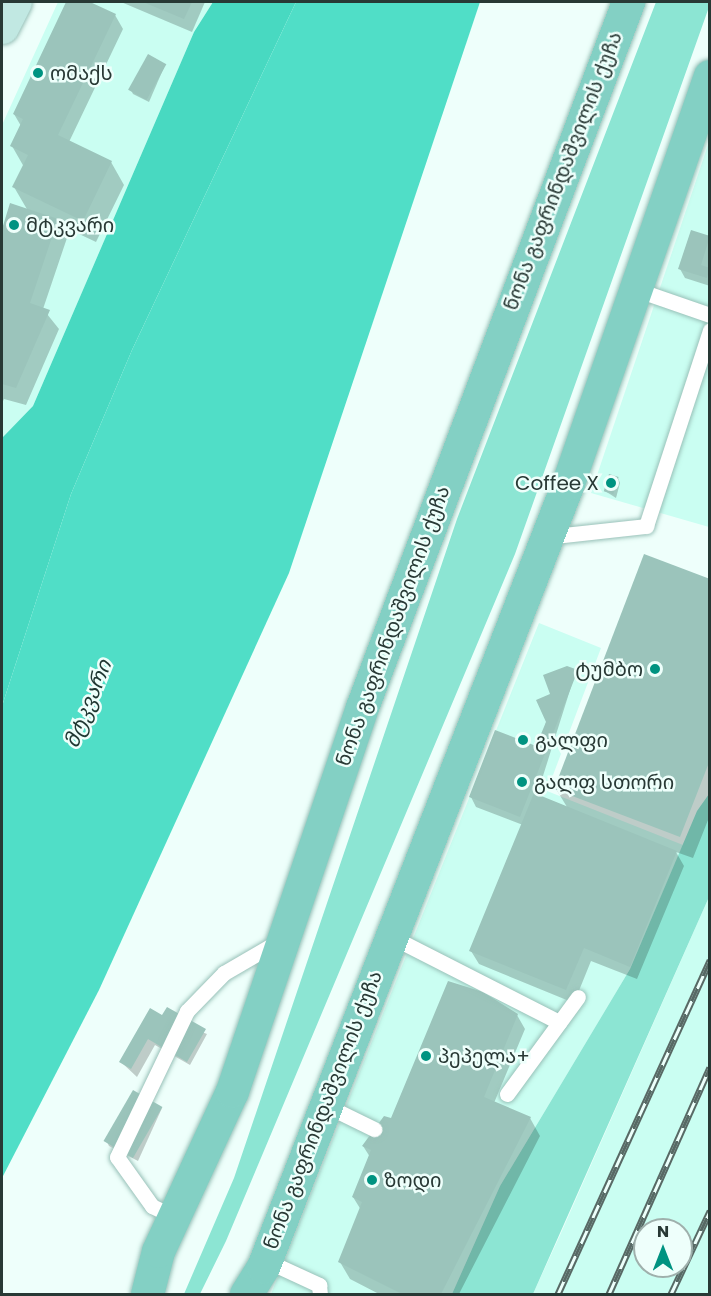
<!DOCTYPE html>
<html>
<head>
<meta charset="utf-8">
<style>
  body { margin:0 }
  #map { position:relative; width:711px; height:1296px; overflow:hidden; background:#eefffb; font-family:Poppins,"Noto Sans Georgian",sans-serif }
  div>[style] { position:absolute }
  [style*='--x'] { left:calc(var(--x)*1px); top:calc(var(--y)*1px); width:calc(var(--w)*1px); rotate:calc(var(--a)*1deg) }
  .built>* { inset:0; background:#cafef2 }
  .green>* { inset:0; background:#8ce5d3 }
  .forest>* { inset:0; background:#48d9c1 }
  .water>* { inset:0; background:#50dec7 }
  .shadow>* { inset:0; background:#0003 }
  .building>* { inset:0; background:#9bc4bb; transform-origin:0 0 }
  .roads { filter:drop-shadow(0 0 2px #98c1b8) drop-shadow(0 0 2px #98c1b8) }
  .lane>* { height:15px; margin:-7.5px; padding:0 7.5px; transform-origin:7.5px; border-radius:7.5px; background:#fff }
  .secondary>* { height:33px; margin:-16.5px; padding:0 16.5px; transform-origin:16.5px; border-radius:16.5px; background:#c1e8e2 }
  .primary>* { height:33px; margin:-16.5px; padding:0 16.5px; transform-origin:16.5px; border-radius:16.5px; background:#83d0c4 }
  .rail>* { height:7px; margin-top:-3.5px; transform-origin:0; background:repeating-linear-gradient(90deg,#eefffb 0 14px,#586965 0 28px); box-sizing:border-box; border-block:2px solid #586965 }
  .dots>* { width:16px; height:16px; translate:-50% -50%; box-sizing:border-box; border:3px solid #eefffb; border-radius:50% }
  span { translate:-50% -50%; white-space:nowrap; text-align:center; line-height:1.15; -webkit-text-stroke:5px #eefffb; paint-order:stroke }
  .poi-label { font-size:20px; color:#283935 }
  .left { translate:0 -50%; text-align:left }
  .right { translate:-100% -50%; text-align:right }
  .street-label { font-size:20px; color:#283935 }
  .water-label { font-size:21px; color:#1f3732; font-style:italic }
  .frame { position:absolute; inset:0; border:3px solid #283935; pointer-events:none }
  .north { position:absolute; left:633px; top:1218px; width:60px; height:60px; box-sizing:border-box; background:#eefffb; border:2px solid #9fb0ac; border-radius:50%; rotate:0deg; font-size:16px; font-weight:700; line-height:24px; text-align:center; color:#283935 }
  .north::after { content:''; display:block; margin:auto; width:21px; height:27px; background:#009381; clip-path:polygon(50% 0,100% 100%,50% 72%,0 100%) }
</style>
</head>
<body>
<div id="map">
  <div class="built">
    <i style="clip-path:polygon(58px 2px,213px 2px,194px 32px,33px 406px,2px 438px,2px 125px)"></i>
    <i style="clip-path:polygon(709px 142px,709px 527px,591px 493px)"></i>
    <i style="clip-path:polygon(539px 623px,601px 648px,547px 791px,683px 845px,630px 969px,500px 1186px,452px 1294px,271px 1294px)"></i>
    <i style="clip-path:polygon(evenodd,709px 897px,709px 1294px,533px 1294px,561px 1233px,709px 897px,645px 1230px,681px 1230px,681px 1266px,645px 1266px,645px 1230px)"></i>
  </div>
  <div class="green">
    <i style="clip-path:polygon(656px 2px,709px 2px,709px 7px,515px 554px,226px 1241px,200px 1294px,184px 1294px,234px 1178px,457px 519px)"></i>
    <i style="clip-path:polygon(709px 794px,709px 897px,533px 1294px,452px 1294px,500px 1186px,630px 969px,697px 811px)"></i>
  </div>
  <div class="forest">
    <i style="clip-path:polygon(213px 2px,296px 2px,132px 350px,71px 494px,2px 706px,2px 438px,33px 406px,194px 32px)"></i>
  </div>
  <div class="water">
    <i style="clip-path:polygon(296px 2px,480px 2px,289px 573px,99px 990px,2px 1178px,2px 706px,71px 494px,132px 350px)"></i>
  </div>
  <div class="shadow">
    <i style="clip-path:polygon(68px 2px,87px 2px,115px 15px,123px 29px,69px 142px,111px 162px,124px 185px,96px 242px,60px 225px,67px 238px,43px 309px,59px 329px,26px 405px,4px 399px,2px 403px,2px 234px,11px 205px,28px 211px,14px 187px,24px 167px,12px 146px,21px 126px,14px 114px)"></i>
    <i style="clip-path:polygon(121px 2px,205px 2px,192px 32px)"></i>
    <i style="clip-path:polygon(165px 65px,149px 102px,133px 94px,131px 90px)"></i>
    <i style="clip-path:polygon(692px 232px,710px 238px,710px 286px,685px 278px,680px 269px)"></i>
    <i style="clip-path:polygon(618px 478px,620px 483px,616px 498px,605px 491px)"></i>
    <i style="clip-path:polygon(710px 580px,710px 815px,693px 858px,676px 852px,684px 866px,637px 979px,591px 961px,574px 1003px,479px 964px,471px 951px,523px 825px,476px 807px,471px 797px,540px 749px,552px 695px,576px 671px,537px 795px,567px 807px,556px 789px)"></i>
    <i style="clip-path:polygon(517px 1015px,525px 1029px,494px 1103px,530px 1118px,540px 1136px,459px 1294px,379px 1294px,350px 1279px,340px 1262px,361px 1210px,353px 1197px,370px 1157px,363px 1146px)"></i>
    <i style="clip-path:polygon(161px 1016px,207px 1034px,190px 1065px,155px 1045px,137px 1077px,121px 1062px)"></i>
    <i style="clip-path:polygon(162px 1108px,138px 1161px,109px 1146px,107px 1142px)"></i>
  </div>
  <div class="building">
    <i style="clip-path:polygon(66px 2px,90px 2px,116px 14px,58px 135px,112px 161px,83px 221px,12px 187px,28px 155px,10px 146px,23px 119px,13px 114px)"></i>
    <i style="clip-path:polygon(143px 2px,192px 2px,184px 19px)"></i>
    <i style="left:148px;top:54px;width:21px;height:41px;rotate:29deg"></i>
    <i style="clip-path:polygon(10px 203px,58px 219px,30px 303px,50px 310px,16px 388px,2px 384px,2px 229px)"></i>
    <i style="clip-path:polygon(691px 230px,710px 236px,701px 265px,710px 268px,707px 278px,678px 269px)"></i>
    <i style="left:609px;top:474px;width:10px;height:18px;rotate:17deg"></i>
    <i style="clip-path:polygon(644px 554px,710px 579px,710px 760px,680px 837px,554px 789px)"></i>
    <i style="clip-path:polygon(567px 666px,578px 670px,520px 817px,469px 797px,495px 730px,536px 746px,546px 722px,536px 700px,550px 694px,543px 675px)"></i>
    <i style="clip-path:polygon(534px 793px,677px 851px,630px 967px,584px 948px,566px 990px,469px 951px)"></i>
    <i style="clip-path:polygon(448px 981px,483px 992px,518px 1014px,484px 1097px,531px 1117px,441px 1294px,402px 1294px,338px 1262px,362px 1202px,352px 1197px,371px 1150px,362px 1146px,384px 1116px,391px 1118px)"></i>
    <i style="clip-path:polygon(167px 1007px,206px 1029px,187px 1062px,148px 1039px,131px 1069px,119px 1062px,150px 1008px,162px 1015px)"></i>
    <i style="left:133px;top:1090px;width:34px;height:59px;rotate:30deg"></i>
  </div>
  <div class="roads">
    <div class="lane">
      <i style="--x:635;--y:289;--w:79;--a:19.1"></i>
      <i style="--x:546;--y:537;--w:101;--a:-6.3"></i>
      <i style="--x:646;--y:526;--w:206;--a:-71.9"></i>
      <i style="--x:390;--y:936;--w:190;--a:27"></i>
      <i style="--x:507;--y:1094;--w:120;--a:-53.8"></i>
      <i style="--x:325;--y:1105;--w:55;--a:26.1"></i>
      <i style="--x:173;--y:1216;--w:23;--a:-155"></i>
      <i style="--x:152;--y:1206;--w:60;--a:-125.5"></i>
      <i style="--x:117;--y:1157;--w:162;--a:-64.4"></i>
      <i style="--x:187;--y:1011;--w:53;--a:-45.8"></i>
      <i style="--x:224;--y:973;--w:64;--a:-30.2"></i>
      <i style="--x:265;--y:1260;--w:60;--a:24.8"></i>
      <i style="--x:319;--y:1285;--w:9;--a:84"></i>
    </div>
    <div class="secondary">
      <i style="--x:2;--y:27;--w:28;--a:-63"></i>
    </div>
    <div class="primary">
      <i style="--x:147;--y:1294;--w:44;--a:-75.7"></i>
      <i style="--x:158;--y:1251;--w:176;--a:-65.2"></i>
      <i style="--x:232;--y:1091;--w:405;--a:-71.3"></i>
      <i style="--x:362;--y:707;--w:754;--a:-69.33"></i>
      <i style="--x:246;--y:1294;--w:32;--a:-58"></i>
      <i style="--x:263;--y:1267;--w:841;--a:-68.74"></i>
      <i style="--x:568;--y:483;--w:431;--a:-70.8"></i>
    </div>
  </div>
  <div class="rail">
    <i style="--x:558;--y:1294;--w:367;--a:-65.5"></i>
    <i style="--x:609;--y:1294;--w:248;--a:-66"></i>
    <i style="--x:671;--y:1294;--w:92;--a:-64.8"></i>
  </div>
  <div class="dots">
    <i style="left:38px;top:73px;background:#009381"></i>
    <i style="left:14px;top:225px;background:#009381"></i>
    <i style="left:611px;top:483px;background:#009381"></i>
    <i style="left:655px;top:669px;background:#009381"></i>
    <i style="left:523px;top:740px;background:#009381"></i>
    <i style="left:522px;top:782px;background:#009381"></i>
    <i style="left:426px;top:1056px;background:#009381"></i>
    <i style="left:372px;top:1180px;background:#009381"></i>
  </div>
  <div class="poi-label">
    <span class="left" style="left:50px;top:73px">ომაქს</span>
    <span class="left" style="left:26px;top:225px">მტკვარი</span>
    <span class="right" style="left:599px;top:483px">Coffee X</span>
    <span class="right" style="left:643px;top:669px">ტუმბო</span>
    <span class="left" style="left:535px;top:740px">გალფი</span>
    <span class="left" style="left:534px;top:782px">გალფ სთორი</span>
    <span class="left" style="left:438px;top:1056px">პეპელა+</span>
    <span class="left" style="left:384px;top:1180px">ზოდი</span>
  </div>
  <div class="street-label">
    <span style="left:563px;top:171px;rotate:-69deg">ნონა გაფრინდაშვილის ქუჩა</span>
    <span style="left:393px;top:626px;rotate:-70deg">ნონა გაფრინდაშვილის ქუჩა</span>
    <span style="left:323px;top:1110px;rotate:-69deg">ნონა გაფრინდაშვილის ქუჩა</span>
  </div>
  <div class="water-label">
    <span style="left:88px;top:704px;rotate:-68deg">მტკვარი</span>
  </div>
  <div class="frame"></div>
  <div class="north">N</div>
</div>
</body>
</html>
